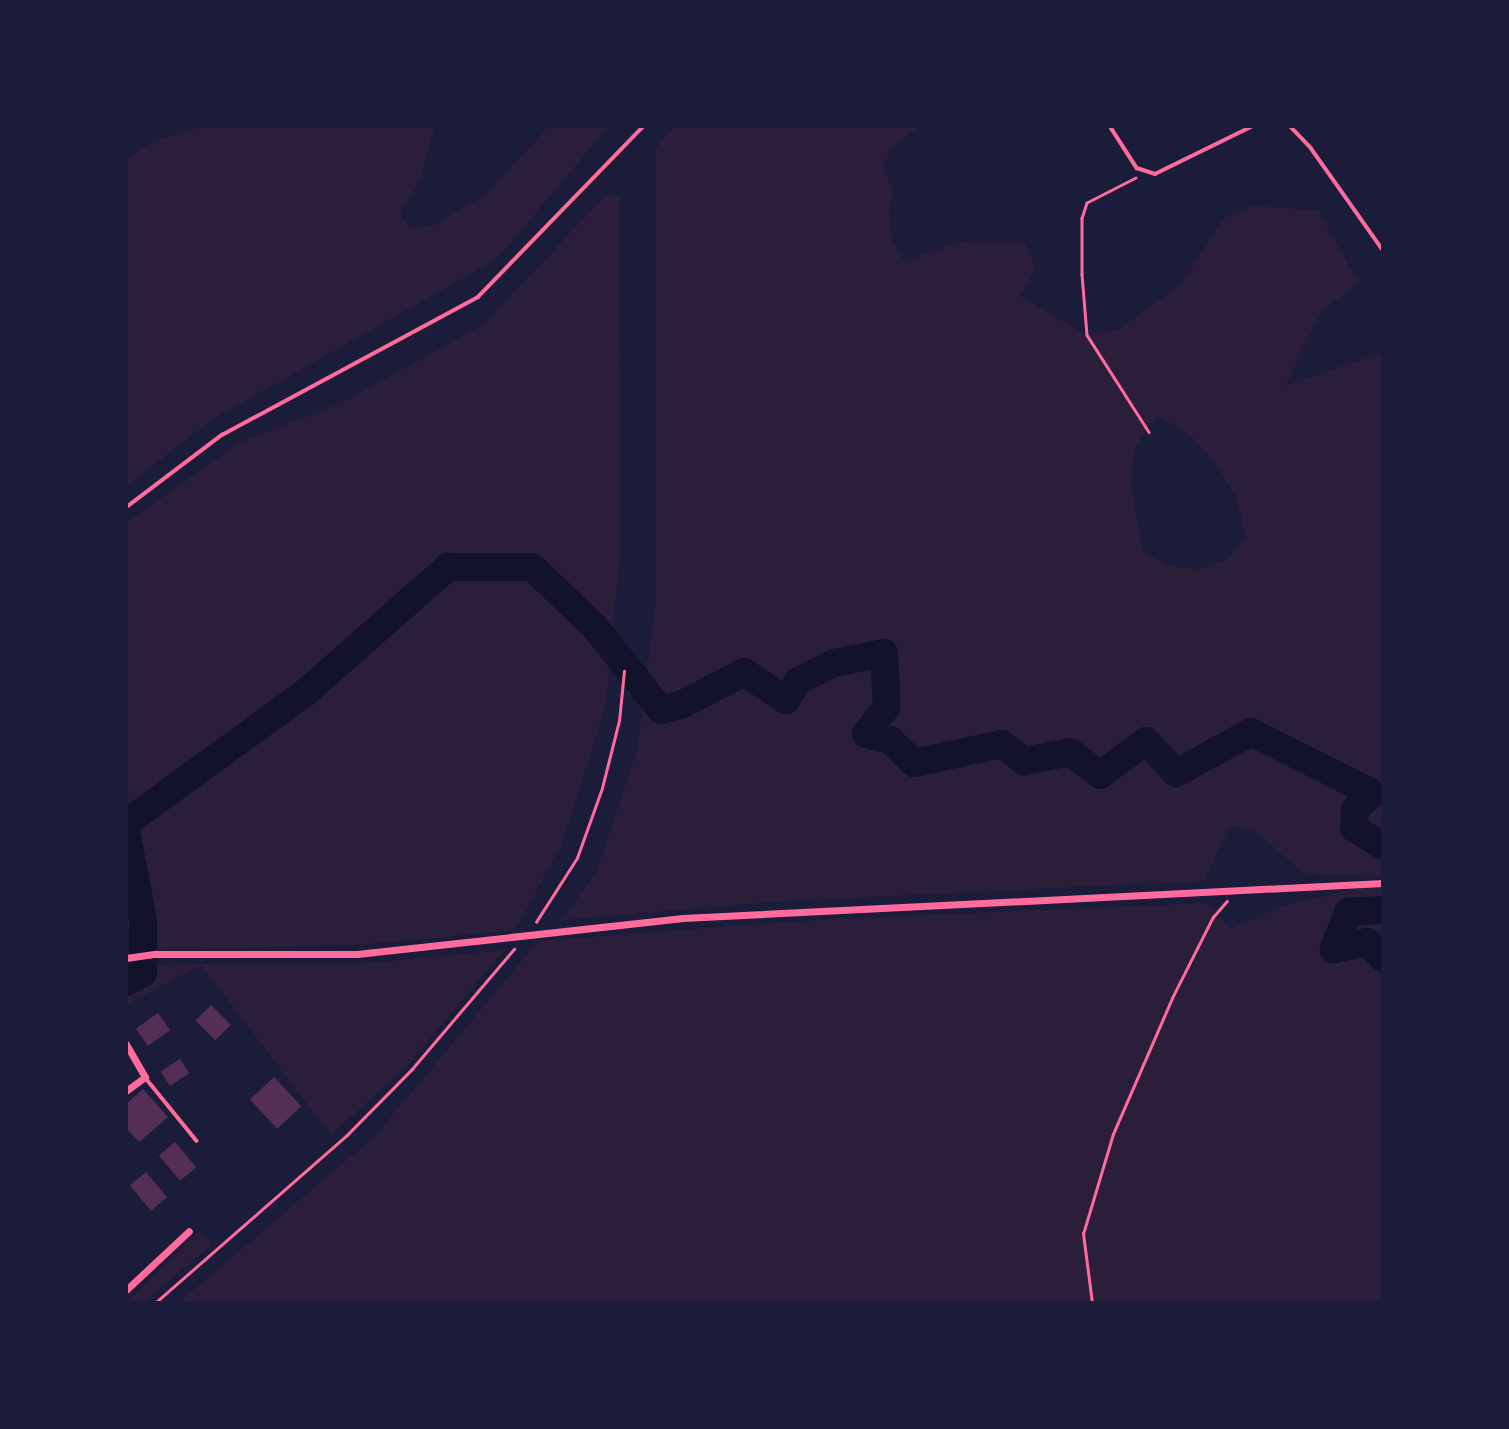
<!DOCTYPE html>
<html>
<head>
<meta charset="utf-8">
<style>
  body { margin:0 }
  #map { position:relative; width:1509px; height:1429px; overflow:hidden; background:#1b1b3a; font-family:Roboto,sans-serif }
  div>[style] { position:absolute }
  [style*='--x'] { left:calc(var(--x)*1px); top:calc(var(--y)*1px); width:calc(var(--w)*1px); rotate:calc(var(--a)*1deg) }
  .green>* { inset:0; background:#2a1e3b }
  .river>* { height:28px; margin:-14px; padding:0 14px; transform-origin:14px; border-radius:14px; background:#12122b }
  .building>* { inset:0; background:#542f53; transform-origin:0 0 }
  .path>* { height:2.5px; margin:-1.25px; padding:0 1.25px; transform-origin:1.25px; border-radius:1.25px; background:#ff6b9d }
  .service>* { height:3.5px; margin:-1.75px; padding:0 1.75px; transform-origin:1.75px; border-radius:1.75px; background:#ff6b9d }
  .minor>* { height:7px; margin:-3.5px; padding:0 3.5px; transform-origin:3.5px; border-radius:3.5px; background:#ff6b9d }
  span { translate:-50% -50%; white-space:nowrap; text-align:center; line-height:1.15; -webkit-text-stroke:7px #1b1b3a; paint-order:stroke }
  .frame { position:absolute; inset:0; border:128px solid #1b1b3a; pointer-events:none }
</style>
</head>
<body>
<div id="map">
  <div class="green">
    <i style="clip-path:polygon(204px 126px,435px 126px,421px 178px,400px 214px,409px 228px,432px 226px,484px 196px,549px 126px,609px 126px,497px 259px,213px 419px,126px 486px,126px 160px,154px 140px)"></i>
    <i style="clip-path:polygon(evenodd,674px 126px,922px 126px,891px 147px,883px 168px,894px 192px,889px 212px,892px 240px,904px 261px,963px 241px,1024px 241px,1036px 267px,1020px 296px,1087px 335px,1118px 330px,1181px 284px,1224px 218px,1252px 206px,1318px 210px,1359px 283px,1321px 312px,1285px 386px,1383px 352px,1383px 876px,1303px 873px,1258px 833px,1230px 825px,1204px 881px,786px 901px,562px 920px,596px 873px,637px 750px,656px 599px,656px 148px,674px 126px,1156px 416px,1188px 433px,1214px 461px,1236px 497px,1246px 537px,1227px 559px,1199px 569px,1169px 566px,1143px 552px,1131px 486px,1134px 449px,1156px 416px)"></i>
    <i style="clip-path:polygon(607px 194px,619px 196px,620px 555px,606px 705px,562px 844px,515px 930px,358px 945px,160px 950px,126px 927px,126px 523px,239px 443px,341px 403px,483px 325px)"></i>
    <i style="clip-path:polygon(1364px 887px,1383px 889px,1383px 1303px,178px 1303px,375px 1136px,538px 941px,828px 919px,1208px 903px,1230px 929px,1285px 905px)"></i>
    <i style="clip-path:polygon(505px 950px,405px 1068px,331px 1135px,201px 965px,126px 1005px,126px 967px,185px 964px,356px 964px)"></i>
    <i style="clip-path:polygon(200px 1231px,212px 1244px,144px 1303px,126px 1303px)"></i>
  </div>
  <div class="river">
    <i style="--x:126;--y:823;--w:221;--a:-36"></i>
    <i style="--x:305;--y:693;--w:191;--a:-41.4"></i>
    <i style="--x:448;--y:567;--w:84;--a:0"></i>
    <i style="--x:532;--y:567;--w:86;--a:43.6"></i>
    <i style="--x:594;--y:626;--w:107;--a:51.4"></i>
    <i style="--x:661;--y:710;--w:23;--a:-15"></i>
    <i style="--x:683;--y:704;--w:69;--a:-27.7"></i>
    <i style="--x:744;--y:672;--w:50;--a:33.7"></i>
    <i style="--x:786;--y:700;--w:22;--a:-58"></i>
    <i style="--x:798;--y:681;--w:40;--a:-26.6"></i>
    <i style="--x:834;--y:663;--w:51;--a:-11.3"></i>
    <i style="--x:884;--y:653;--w:53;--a:86.8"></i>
    <i style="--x:887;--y:706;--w:35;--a:127"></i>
    <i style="--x:866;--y:734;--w:25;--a:14"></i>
    <i style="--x:890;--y:740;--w:33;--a:44"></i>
    <i style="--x:914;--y:763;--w:90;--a:-12.2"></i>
    <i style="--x:1002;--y:744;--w:28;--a:38"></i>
    <i style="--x:1024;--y:761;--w:47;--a:-11.1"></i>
    <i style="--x:1070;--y:752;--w:38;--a:37"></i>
    <i style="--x:1100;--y:775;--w:57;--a:-36.5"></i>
    <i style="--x:1146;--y:741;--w:44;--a:46.8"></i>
    <i style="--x:1176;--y:773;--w:85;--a:-28.7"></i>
    <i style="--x:1251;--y:732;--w:136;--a:26.8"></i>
    <i style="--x:1372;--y:793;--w:24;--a:135"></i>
    <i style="--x:1355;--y:810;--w:18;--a:93"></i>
    <i style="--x:1354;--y:828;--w:34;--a:32"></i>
    <i style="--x:126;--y:831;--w:91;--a:79.2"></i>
    <i style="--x:143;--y:920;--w:53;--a:90"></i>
    <i style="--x:143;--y:973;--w:19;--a:152"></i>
    <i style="--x:1383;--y:910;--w:35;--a:177"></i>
    <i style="--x:1348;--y:912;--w:40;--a:111"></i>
    <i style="--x:1334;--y:949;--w:34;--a:-12"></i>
    <i style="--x:1367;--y:942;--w:23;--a:45"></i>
  </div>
  <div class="building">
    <i style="left:211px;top:1005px;width:28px;height:22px;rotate:45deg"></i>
    <i style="left:158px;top:1013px;width:21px;height:27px;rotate:55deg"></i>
    <i style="left:180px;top:1059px;width:17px;height:23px;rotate:57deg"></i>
    <i style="left:274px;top:1077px;width:40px;height:33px;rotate:47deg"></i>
    <i style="clip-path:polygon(143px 1089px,168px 1117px,139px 1142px,126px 1128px,126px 1104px)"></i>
    <i style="left:175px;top:1142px;width:33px;height:21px;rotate:50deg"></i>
    <i style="left:146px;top:1172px;width:33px;height:21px;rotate:50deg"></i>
  </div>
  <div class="path">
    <i style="--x:1136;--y:178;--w:55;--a:153"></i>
    <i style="--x:1087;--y:203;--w:16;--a:108"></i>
    <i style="--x:1082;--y:218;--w:56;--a:90"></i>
    <i style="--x:1082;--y:274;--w:61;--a:85.3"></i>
    <i style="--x:1087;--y:335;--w:115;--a:57.4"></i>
    <i style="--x:536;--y:922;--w:76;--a:-57.4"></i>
    <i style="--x:577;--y:858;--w:74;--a:-70.3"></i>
    <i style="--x:602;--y:788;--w:69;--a:-75.8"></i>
    <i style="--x:619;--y:721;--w:50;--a:-84.3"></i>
    <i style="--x:155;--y:1303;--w:254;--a:-41.2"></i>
    <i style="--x:346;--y:1136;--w:93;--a:-45.4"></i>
    <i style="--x:411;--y:1070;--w:159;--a:-49.6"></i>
    <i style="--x:1092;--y:1303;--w:70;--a:-97.4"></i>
    <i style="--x:1083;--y:1234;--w:104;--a:-73.3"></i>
    <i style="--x:1113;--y:1134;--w:148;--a:-66.5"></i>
    <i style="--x:1172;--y:998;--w:91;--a:-63.2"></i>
    <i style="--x:1213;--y:917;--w:21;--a:-49"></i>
  </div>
  <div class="service">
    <i style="--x:1110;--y:126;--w:50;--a:57.3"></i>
    <i style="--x:1137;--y:168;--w:19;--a:18"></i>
    <i style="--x:1155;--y:174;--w:109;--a:-26.1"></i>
    <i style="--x:1290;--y:126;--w:30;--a:46"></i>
    <i style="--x:1311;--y:148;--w:125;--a:54.8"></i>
    <i style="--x:128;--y:506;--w:118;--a:-37.1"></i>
    <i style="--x:222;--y:435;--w:291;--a:-28.3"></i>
    <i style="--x:478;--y:297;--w:238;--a:-45.9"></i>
    <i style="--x:145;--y:1077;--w:82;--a:50.9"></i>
  </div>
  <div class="minor">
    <i style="--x:126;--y:958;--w:30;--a:-8"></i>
    <i style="--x:156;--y:954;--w:201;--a:0"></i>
    <i style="--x:357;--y:954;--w:328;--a:-6.3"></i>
    <i style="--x:683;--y:918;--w:701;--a:-2.86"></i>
    <i style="--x:126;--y:1044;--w:38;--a:60"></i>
    <i style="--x:145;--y:1077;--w:24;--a:144"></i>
    <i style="--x:126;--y:1290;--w:86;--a:-43.1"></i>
  </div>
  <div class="frame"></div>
</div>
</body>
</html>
